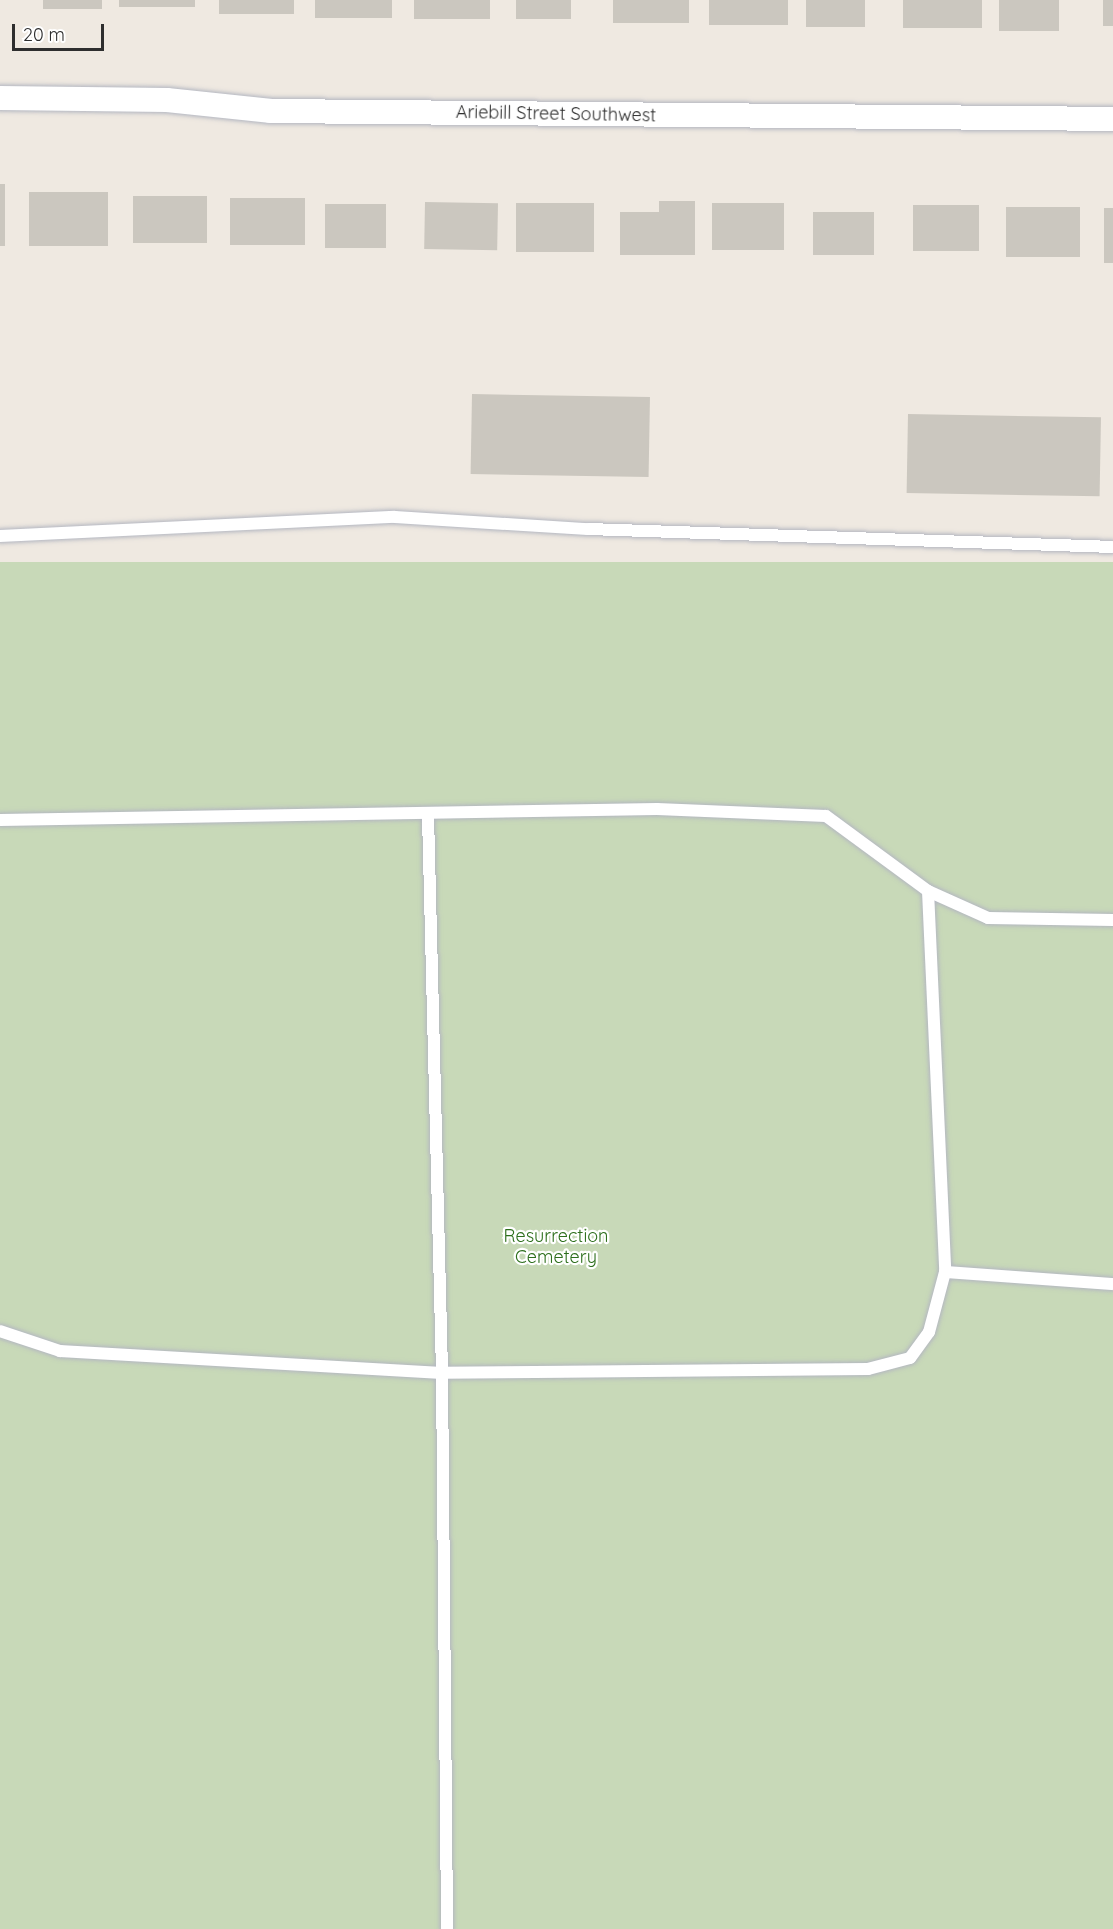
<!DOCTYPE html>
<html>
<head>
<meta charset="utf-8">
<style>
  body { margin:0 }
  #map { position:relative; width:1113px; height:1929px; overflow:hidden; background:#efe9e1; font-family:Quicksand,sans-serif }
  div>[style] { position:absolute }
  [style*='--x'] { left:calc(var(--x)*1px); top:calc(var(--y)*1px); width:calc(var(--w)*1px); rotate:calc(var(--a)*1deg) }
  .cemetery>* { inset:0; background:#c8d9b8; transform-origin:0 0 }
  .building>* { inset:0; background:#cbc7bf; transform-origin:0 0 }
  .roads { filter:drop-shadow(0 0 2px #b4b7c1) drop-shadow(0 0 2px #b4b7c1) }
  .lane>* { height:12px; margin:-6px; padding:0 6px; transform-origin:6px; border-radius:6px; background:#fff }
  .street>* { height:24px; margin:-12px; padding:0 12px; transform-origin:12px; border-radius:12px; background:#fff }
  span { translate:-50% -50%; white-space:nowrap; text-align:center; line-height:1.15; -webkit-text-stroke:4.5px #fff; paint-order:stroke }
  .street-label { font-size:18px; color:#2e2e2e }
  .park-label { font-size:18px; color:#2c6e1b }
  .scale { position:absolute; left:12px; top:24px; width:92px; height:27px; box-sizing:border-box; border:3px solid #2e2e2e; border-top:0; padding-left:8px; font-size:18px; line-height:21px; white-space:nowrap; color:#2e2e2e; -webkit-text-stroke:4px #fff; paint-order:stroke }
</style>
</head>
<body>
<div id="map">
  <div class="cemetery">
    <i style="left:0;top:562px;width:1113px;height:1367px"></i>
  </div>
  <div class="building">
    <i style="left:43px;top:0;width:59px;height:9px"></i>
    <i style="left:119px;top:0;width:76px;height:7px"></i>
    <i style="left:219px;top:0;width:75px;height:14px"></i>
    <i style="left:315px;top:0;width:77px;height:18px"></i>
    <i style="left:414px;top:0;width:76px;height:19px"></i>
    <i style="left:516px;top:0;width:55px;height:19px"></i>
    <i style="left:613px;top:0;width:76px;height:23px"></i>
    <i style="left:709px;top:0;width:79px;height:25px"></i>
    <i style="left:806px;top:0;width:59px;height:27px"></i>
    <i style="left:903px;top:0;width:79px;height:28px"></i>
    <i style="left:999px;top:0;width:60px;height:31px"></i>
    <i style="left:1103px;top:0;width:10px;height:26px"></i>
    <i style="left:0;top:184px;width:5px;height:62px"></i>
    <i style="left:29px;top:192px;width:79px;height:54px"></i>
    <i style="left:133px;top:196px;width:74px;height:47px"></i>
    <i style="left:230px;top:198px;width:75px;height:47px"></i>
    <i style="clip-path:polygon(659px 201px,695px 201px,695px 255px,620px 255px,620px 212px,659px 212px)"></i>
    <i style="left:425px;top:202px;width:73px;height:47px;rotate:1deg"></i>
    <i style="left:516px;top:203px;width:78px;height:49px"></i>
    <i style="left:712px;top:203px;width:72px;height:47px"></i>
    <i style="left:325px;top:204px;width:61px;height:44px"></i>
    <i style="left:913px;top:205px;width:66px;height:46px"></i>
    <i style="left:1006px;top:207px;width:74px;height:50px"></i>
    <i style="left:1104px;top:208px;width:9px;height:55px"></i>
    <i style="left:813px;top:212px;width:61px;height:43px"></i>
    <i style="left:472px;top:394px;width:178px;height:80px;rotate:1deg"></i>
    <i style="left:908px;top:414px;width:193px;height:79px;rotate:1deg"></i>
  </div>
  <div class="roads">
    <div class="lane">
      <i style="--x:0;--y:536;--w:395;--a:-2.8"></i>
      <i style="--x:395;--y:517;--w:193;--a:3.6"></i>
      <i style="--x:588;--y:529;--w:525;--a:1.96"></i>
      <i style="--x:428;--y:815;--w:558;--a:88.56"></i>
      <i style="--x:442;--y:1373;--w:556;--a:89.48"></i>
      <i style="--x:0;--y:820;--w:657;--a:-0.96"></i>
      <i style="--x:657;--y:809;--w:169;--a:2.4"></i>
      <i style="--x:826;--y:816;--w:127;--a:36.3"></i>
      <i style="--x:928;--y:891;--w:381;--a:87.4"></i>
      <i style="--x:945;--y:1272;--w:62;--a:104.9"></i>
      <i style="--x:929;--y:1332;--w:32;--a:126"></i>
      <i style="--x:910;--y:1358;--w:43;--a:165.3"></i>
      <i style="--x:868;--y:1369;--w:426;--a:179.5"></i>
      <i style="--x:442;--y:1373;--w:383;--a:-176.7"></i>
      <i style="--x:60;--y:1351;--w:63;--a:-161.6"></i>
      <i style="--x:928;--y:891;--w:66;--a:24.2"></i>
      <i style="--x:988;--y:918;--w:125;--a:0.9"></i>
      <i style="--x:945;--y:1272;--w:168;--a:4.1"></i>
    </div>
    <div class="street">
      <i style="--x:0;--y:98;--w:167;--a:0.7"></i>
      <i style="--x:167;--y:100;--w:105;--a:6"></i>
      <i style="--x:271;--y:111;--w:842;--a:0.54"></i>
    </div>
  </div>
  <div class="street-label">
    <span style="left:556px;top:114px;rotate:1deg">Ariebill Street Southwest</span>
  </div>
  <div class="park-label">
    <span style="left:556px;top:1247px">Resurrection<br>Cemetery</span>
  </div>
  <div class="scale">20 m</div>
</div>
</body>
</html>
